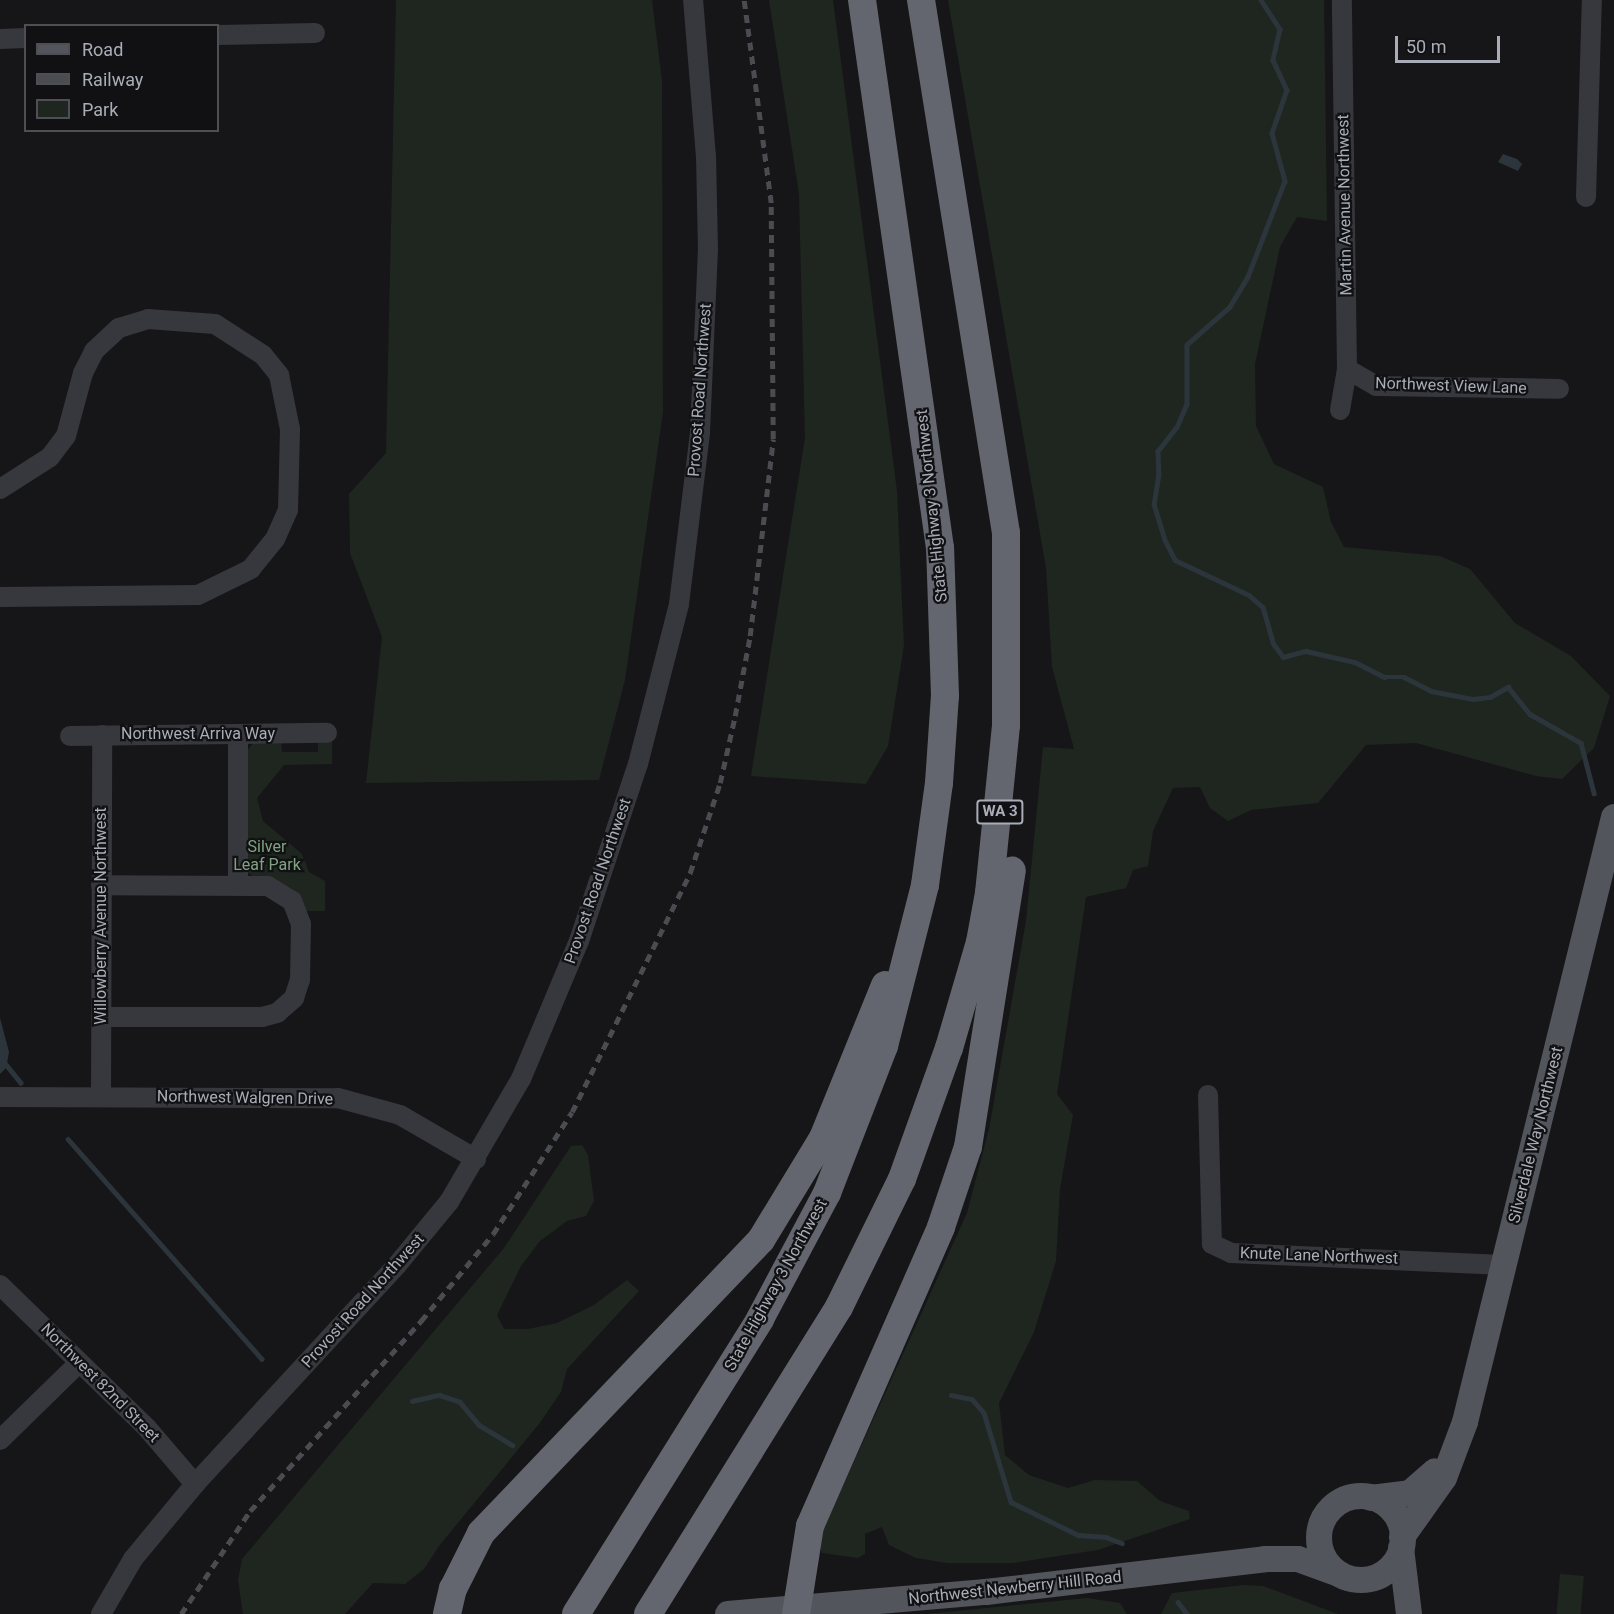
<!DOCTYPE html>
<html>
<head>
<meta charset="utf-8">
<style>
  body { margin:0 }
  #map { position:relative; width:1614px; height:1614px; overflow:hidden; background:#161618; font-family:Roboto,sans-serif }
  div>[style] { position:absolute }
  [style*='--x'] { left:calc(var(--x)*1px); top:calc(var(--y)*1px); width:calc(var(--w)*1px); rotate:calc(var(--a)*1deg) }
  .green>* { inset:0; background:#1e261f; transform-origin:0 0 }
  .water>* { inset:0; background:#2c353c }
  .stream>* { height:4.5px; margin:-2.25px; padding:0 2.25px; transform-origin:2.25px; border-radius:2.25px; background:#2c353c }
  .minor>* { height:20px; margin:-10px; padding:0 10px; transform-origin:10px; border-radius:10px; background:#37383d }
  .major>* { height:26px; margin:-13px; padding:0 13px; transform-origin:13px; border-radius:13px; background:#53555c }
  .major>.ring { margin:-13px; padding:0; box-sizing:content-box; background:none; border:26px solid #53555c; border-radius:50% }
  .highway>* { height:28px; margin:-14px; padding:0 14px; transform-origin:14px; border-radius:14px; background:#63666e }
  .rail>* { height:4.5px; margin-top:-2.25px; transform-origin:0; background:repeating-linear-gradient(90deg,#4a4c52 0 8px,transparent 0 14px) }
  span { translate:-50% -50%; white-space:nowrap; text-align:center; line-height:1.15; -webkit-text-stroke:4.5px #111113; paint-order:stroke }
  .shield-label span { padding:2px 4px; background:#111113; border:2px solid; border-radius:4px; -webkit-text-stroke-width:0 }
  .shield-label { font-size:15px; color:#a8adb8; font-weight:700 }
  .street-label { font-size:16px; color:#a8adb8 }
  .park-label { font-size:16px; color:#7fa381 }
  .legend { position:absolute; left:24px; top:24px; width:195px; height:108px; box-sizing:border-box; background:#111113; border:2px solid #4d4f55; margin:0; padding:8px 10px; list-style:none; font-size:18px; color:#a8adb8 }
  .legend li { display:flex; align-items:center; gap:12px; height:30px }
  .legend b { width:30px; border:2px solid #4d4f55 }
  .scale { position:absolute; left:1395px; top:36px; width:105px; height:27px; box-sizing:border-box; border:3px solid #a8adb8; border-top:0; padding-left:8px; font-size:18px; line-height:21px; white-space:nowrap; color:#a8adb8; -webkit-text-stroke:4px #111113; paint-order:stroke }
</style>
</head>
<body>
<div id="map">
  <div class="green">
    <i style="clip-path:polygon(396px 0,652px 0,662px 81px,663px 412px,625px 680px,599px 780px,366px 783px,382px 637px,350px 553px,349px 494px,386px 453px)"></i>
    <i style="clip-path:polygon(769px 0,833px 0,897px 491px,904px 645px,888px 746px,866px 784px,751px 776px,805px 438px,799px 194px)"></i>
    <i style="clip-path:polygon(948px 0,1324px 0,1327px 221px,1297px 217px,1280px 247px,1255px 364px,1256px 426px,1274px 464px,1323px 487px,1331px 522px,1344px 547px,1440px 556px,1470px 569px,1515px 623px,1571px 656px,1610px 696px,1594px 748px,1562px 779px,1536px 776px,1416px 743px,1366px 745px,1318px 803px,1251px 810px,1228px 821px,1210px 808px,1200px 787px,1173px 788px,1153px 831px,1148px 866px,1133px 870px,1126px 888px,1086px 897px,1057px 1094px,1073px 1115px,1060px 1189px,1056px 1261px,1034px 1332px,999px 1403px,1005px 1455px,1029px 1475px,1068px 1488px,1095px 1480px,1137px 1481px,1160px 1501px,1189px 1511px,1190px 1519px,1098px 1550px,1013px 1563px,947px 1563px,916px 1558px,889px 1545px,882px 1527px,865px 1534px,865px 1554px,858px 1558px,822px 1553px,818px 1541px,967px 1213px,989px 1129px,1026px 921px,1043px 747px,1074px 749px,1052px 667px,1046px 568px)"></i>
    <i style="clip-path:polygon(281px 740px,282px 752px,318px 752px,318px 740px,332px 740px,332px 764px,284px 765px,257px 798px,263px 821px,302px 854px,309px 872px,325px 881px,325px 911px,307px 911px,248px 873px,247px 751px,254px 742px)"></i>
    <i style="clip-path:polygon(582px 1145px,588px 1155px,594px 1201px,586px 1216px,567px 1221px,540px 1241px,521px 1266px,497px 1315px,504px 1329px,528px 1329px,557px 1323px,594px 1305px,627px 1280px,639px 1291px,567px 1369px,561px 1392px,539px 1424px,439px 1546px,424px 1569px,405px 1584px,373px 1583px,345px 1614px,243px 1614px,238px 1580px,242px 1559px,504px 1248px,571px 1146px)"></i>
    <i style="left:1560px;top:1574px;width:24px;height:40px;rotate:5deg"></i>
    <i style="clip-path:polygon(1244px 1585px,1263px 1586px,1338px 1614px,1161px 1614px,1172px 1593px)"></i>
    <i style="clip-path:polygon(1087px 1598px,1120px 1603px,1127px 1614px,926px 1614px)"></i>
  </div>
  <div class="water">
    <i style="clip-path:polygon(1503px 154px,1517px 159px,1522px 164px,1518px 171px,1498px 162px)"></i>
    <i style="clip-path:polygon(0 1018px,9px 1052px,6px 1068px,0 1074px)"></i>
  </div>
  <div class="stream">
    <i style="--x:1261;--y:0;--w:35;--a:57"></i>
    <i style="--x:1280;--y:29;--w:32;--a:103"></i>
    <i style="--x:1273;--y:60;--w:33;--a:65"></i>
    <i style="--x:1287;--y:90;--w:46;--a:109.2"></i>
    <i style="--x:1272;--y:133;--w:50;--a:74.8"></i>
    <i style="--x:1285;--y:181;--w:103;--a:111.1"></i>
    <i style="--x:1248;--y:277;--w:35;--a:121"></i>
    <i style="--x:1230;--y:307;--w:57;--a:138.5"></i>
    <i style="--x:1187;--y:345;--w:59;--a:90"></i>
    <i style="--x:1187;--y:404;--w:25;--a:113"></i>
    <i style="--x:1177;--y:427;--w:31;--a:128"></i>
    <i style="--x:1158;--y:451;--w:23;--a:88"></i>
    <i style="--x:1159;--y:474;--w:30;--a:99"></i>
    <i style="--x:1154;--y:504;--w:38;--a:73"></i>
    <i style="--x:1165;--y:540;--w:22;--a:63"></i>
    <i style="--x:1175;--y:560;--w:82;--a:25.3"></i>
    <i style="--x:1249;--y:595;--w:18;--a:41"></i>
    <i style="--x:1263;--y:607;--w:37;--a:74"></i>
    <i style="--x:1273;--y:643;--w:17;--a:54"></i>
    <i style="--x:1283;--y:657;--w:24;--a:-15"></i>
    <i style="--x:1306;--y:651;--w:50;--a:12.7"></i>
    <i style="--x:1355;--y:662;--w:33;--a:27"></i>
    <i style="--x:1384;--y:677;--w:20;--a:0"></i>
    <i style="--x:1404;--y:677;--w:30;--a:27"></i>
    <i style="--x:1431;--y:691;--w:43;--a:10.8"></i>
    <i style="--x:1473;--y:699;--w:17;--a:-7"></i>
    <i style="--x:1490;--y:697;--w:21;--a:-29"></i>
    <i style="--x:1508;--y:687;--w:35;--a:51"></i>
    <i style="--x:1530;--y:714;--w:59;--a:29.6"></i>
    <i style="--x:1581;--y:743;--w:52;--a:75.4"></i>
    <i style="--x:0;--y:1057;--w:33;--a:51"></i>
    <i style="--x:68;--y:1139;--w:293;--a:48.6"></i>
    <i style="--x:951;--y:1395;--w:21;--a:11"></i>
    <i style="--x:972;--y:1399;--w:18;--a:49"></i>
    <i style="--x:984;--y:1413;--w:93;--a:73.1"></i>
    <i style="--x:1011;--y:1502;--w:75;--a:26.2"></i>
    <i style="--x:1078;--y:1535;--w:28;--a:4"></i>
    <i style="--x:1106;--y:1537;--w:17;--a:21"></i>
    <i style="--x:412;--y:1401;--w:28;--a:-13"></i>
    <i style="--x:439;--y:1395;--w:22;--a:18"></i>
    <i style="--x:460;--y:1402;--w:30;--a:50"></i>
    <i style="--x:479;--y:1425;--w:39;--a:31"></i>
    <i style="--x:1178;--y:1602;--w:15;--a:53"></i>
  </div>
  <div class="minor">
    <i style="--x:218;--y:35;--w:97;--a:-1.2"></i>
    <i style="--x:0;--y:39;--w:26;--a:-2"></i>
    <i style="--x:1586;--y:197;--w:197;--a:-88.3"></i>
    <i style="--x:1347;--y:369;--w:34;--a:30"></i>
    <i style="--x:1376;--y:386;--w:183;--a:0.9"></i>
    <i style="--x:1340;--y:410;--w:42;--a:-80.3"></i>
    <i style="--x:1347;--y:369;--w:369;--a:-90.8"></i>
    <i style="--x:0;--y:489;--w:59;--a:-32.6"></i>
    <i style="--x:50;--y:457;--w:26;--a:-53"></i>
    <i style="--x:66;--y:436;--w:65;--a:-74.9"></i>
    <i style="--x:83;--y:373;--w:25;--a:-63"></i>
    <i style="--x:94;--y:351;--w:34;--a:-43"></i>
    <i style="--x:119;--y:328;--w:30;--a:-17"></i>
    <i style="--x:148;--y:319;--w:67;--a:4.3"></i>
    <i style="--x:215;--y:324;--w:57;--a:32.9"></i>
    <i style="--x:263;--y:355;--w:26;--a:51"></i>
    <i style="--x:279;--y:375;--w:55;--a:78.5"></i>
    <i style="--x:290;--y:429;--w:81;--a:91.4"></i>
    <i style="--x:288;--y:510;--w:32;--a:114"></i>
    <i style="--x:275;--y:539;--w:38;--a:129"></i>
    <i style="--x:251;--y:569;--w:59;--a:153.9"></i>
    <i style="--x:198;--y:595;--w:198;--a:179.4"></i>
    <i style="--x:238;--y:734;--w:150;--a:90"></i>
    <i style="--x:70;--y:736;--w:257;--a:-0.7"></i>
    <i style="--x:101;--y:1017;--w:161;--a:0"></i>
    <i style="--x:262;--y:1017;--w:16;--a:-15"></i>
    <i style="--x:277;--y:1013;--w:23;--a:-41"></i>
    <i style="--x:294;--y:998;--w:19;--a:-72"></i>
    <i style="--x:300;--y:980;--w:56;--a:-89"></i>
    <i style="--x:301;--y:924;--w:25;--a:-111"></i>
    <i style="--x:292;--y:901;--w:28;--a:-148"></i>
    <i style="--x:268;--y:886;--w:167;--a:-179.7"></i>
    <i style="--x:1208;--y:1095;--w:149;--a:88.5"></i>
    <i style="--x:1212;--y:1244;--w:21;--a:25"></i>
    <i style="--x:1231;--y:1253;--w:273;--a:2.5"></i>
    <i style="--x:0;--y:1097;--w:338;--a:0.2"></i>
    <i style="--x:338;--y:1098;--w:64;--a:15.3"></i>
    <i style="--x:400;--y:1115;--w:88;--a:30.1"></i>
    <i style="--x:101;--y:1097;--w:362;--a:-89.8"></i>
    <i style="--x:0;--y:1285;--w:205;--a:44.2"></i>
    <i style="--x:147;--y:1428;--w:74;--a:49.4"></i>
    <i style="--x:0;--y:1440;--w:110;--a:-44.3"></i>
    <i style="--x:101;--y:1614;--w:64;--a:-59.8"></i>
    <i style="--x:133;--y:1559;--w:97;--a:-50.4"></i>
    <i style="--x:195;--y:1484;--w:298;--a:-47.3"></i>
    <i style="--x:397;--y:1265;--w:82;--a:-50.5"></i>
    <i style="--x:449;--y:1202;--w:143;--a:-59.7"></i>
    <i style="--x:521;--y:1079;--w:150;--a:-67.2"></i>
    <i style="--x:579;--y:941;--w:187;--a:-71.6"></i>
    <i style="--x:638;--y:764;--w:165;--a:-75.6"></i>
    <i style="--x:679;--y:604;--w:173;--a:-83"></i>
    <i style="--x:700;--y:432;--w:182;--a:-87.5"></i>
    <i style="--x:708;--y:250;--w:93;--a:-91.2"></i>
    <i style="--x:706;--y:157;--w:158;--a:-94.7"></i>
  </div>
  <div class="major">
    <i class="ring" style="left:1319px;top:1496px;width:58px;height:58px"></i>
    <i style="--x:1371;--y:1498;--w:39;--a:-7"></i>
    <i style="--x:1410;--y:1493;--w:33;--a:-41"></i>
    <i style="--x:1402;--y:1537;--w:72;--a:-54.6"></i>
    <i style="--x:1444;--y:1478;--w:60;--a:-69.4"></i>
    <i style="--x:1465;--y:1422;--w:623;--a:-76.16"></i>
    <i style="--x:1401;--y:1548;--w:66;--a:83.1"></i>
    <i style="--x:728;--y:1614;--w:259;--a:-4.9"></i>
    <i style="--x:986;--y:1592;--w:281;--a:-6.7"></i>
    <i style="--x:1265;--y:1559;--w:33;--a:0"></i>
    <i style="--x:1298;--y:1559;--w:44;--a:20.1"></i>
  </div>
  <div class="highway">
    <i style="--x:447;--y:1614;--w:26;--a:-77"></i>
    <i style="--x:453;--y:1589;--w:63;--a:-63.4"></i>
    <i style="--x:481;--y:1533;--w:405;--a:-46.3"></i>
    <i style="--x:761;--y:1240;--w:119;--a:-58.7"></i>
    <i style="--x:823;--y:1138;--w:165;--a:-67.9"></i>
    <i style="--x:576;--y:1614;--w:348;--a:-58"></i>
    <i style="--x:760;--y:1319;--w:143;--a:-62"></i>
    <i style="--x:827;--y:1193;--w:158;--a:-68.8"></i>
    <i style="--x:884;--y:1046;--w:166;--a:-75.7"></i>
    <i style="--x:925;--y:885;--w:103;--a:-82.2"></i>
    <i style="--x:939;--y:783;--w:87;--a:-86.1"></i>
    <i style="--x:945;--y:696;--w:148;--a:-91.9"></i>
    <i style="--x:940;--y:548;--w:554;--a:-98.1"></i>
    <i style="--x:648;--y:1614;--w:362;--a:-58.1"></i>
    <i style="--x:839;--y:1307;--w:143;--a:-63.8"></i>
    <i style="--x:902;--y:1179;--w:139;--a:-70.3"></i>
    <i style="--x:949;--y:1048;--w:110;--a:-73.7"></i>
    <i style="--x:980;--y:942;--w:50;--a:-79.6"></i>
    <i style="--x:989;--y:893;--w:169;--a:-84.2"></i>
    <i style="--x:1006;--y:725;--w:192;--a:-90"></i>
    <i style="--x:1006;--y:533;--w:540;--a:-99.06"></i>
    <i style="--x:796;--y:1614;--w:89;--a:-81"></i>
    <i style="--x:810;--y:1526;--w:326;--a:-66.3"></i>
    <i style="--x:941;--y:1227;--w:84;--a:-71.4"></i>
    <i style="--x:968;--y:1147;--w:280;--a:-81"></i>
  </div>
  <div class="rail">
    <i style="--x:181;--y:1614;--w:124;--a:-56.2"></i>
    <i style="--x:250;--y:1511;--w:256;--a:-48"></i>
    <i style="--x:421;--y:1321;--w:113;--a:-50.4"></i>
    <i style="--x:493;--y:1234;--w:145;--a:-57.1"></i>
    <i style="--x:572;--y:1112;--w:267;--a:-63.7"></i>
    <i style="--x:690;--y:873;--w:95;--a:-71.6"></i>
    <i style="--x:720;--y:783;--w:69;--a:-77.4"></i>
    <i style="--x:735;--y:716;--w:81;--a:-79.4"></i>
    <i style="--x:750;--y:636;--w:198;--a:-83.3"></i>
    <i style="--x:773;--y:439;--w:236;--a:-90.5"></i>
    <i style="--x:771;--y:203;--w:205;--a:-97.6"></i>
  </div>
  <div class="shield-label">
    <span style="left:1000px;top:812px">WA 3</span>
  </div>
  <div class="street-label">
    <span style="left:1345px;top:205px;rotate:-91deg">Martin Avenue Northwest</span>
    <span style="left:1451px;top:386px;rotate:2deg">Northwest View Lane</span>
    <span style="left:700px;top:390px;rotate:-86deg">Provost Road Northwest</span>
    <span style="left:932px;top:506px;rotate:-96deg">State Highway 3 Northwest</span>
    <span style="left:198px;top:734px">Northwest Arriva Way</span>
    <span style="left:598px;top:881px;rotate:-71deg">Provost Road Northwest</span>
    <span style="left:101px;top:916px;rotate:-90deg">Willowberry Avenue Northwest</span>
    <span style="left:245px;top:1098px;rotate:1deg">Northwest Walgren Drive</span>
    <span style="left:1536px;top:1135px;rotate:-76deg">Silverdale Way Northwest</span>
    <span style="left:1319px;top:1256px;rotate:2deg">Knute Lane Northwest</span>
    <span style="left:776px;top:1285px;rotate:-61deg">State Highway 3 Northwest</span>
    <span style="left:363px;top:1301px;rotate:-48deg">Provost Road Northwest</span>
    <span style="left:100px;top:1383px;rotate:45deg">Northwest 82nd Street</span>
    <span style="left:1015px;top:1588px;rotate:-6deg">Northwest Newberry Hill Road</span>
  </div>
  <div class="park-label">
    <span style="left:267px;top:856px">Silver<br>Leaf Park</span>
  </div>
  <ul class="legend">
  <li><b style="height:8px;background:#53555c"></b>Road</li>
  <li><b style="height:8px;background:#4a4c52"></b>Railway</li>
  <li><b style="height:16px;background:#1e261f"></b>Park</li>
  </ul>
  <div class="scale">50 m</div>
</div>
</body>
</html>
